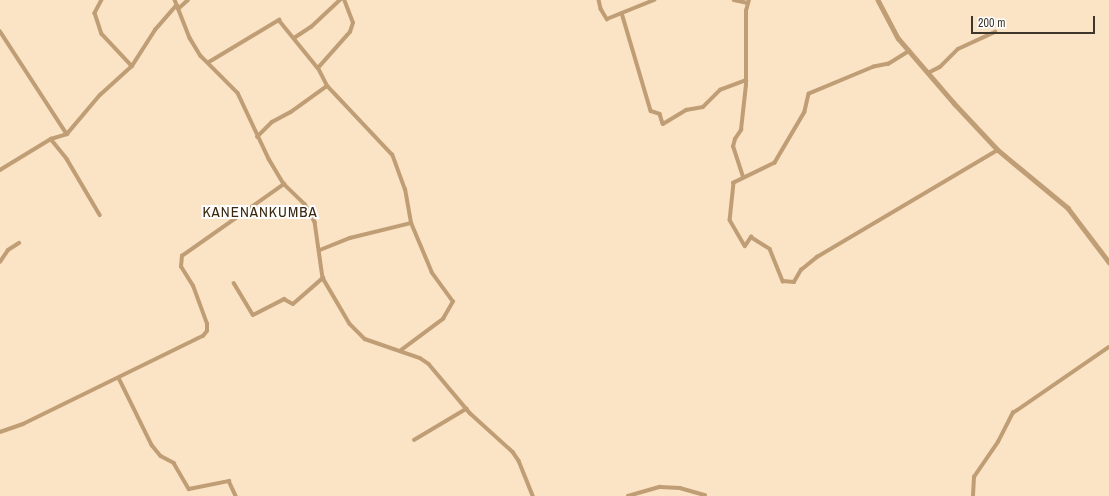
<!DOCTYPE html>
<html>
<head>
<meta charset="utf-8">
<style>
  body { margin:0 }
  #map { position:relative; width:1109px; height:496px; overflow:hidden; background:#fbe3c6; font-family:"Archivo Narrow",sans-serif }
  div>[style] { position:absolute }
  [style*='--x'] { left:calc(var(--x)*1px); top:calc(var(--y)*1px); width:calc(var(--w)*1px); rotate:calc(var(--a)*1deg) }
  .minor>* { height:3.5px; margin:-1.75px; padding:0 1.75px; transform-origin:1.75px; border-radius:1.75px; background:#c09e75 }
  .tertiary>* { height:4.5px; margin:-2.25px; padding:0 2.25px; transform-origin:2.25px; border-radius:2.25px; background:#c09e75 }
  span { translate:-50% -50%; white-space:nowrap; text-align:center; line-height:1.15; -webkit-text-stroke:4px #fff; paint-order:stroke }
  .quarter-label { font-size:15px; color:#3a2810; letter-spacing:1px }
  .scale { position:absolute; left:971px; top:16px; width:124px; height:18px; box-sizing:border-box; border:2px solid #3f362b; border-top:0; padding-left:5px; font-size:12px; line-height:14px; white-space:nowrap; color:#3f362b; -webkit-text-stroke:3px #fff; paint-order:stroke }
</style>
</head>
<body>
<div id="map">
  <div class="minor">
    <i style="--x:102;--y:0;--w:15;--a:118"></i>
    <i style="--x:95;--y:13;--w:22;--a:72"></i>
    <i style="--x:102;--y:34;--w:44;--a:46.8"></i>
    <i style="--x:175;--y:0;--w:41;--a:68.5"></i>
    <i style="--x:190;--y:38;--w:21;--a:59"></i>
    <i style="--x:201;--y:56;--w:52;--a:45"></i>
    <i style="--x:238;--y:93;--w:73;--a:64.8"></i>
    <i style="--x:269;--y:159;--w:29;--a:59"></i>
    <i style="--x:284;--y:184;--w:29;--a:44"></i>
    <i style="--x:305;--y:204;--w:21;--a:61"></i>
    <i style="--x:315;--y:222;--w:57;--a:81.9"></i>
    <i style="--x:323;--y:278;--w:53;--a:59.6"></i>
    <i style="--x:350;--y:324;--w:21;--a:45"></i>
    <i style="--x:365;--y:339;--w:58;--a:19.1"></i>
    <i style="--x:420;--y:358;--w:11;--a:34"></i>
    <i style="--x:429;--y:364;--w:64;--a:50.1"></i>
    <i style="--x:470;--y:413;--w:58;--a:42.2"></i>
    <i style="--x:513;--y:452;--w:11;--a:56"></i>
    <i style="--x:519;--y:461;--w:38;--a:68"></i>
    <i style="--x:599;--y:0;--w:9;--a:77"></i>
    <i style="--x:601;--y:9;--w:12;--a:59"></i>
    <i style="--x:607;--y:19;--w:51;--a:-22"></i>
    <i style="--x:734;--y:0;--w:14;--a:12"></i>
    <i style="--x:178;--y:9;--w:13;--a:-42"></i>
    <i style="--x:622;--y:13;--w:102;--a:73.5"></i>
    <i style="--x:651;--y:111;--w:9;--a:18"></i>
    <i style="--x:660;--y:114;--w:10;--a:73"></i>
    <i style="--x:663;--y:124;--w:27;--a:-31"></i>
    <i style="--x:686;--y:110;--w:17;--a:-10"></i>
    <i style="--x:703;--y:107;--w:24;--a:-45"></i>
    <i style="--x:720;--y:90;--w:28;--a:-21"></i>
    <i style="--x:0;--y:31;--w:123;--a:57"></i>
    <i style="--x:294;--y:38;--w:20;--a:-33"></i>
    <i style="--x:311;--y:27;--w:40;--a:-43"></i>
    <i style="--x:910;--y:51;--w:25;--a:148"></i>
    <i style="--x:889;--y:64;--w:15;--a:169"></i>
    <i style="--x:874;--y:67;--w:70;--a:157.4"></i>
    <i style="--x:809;--y:94;--w:18;--a:103"></i>
    <i style="--x:805;--y:112;--w:59;--a:120.5"></i>
    <i style="--x:775;--y:163;--w:46;--a:154"></i>
    <i style="--x:734;--y:183;--w:37;--a:96"></i>
    <i style="--x:730;--y:220;--w:30;--a:60"></i>
    <i style="--x:745;--y:246;--w:11;--a:-56"></i>
    <i style="--x:751;--y:237;--w:22;--a:32"></i>
    <i style="--x:770;--y:249;--w:35;--a:68"></i>
    <i style="--x:783;--y:281;--w:11;--a:5"></i>
    <i style="--x:794;--y:282;--w:14;--a:-60"></i>
    <i style="--x:801;--y:270;--w:21;--a:-39"></i>
    <i style="--x:817;--y:257;--w:210;--a:-30.6"></i>
    <i style="--x:209;--y:62;--w:82;--a:-31"></i>
    <i style="--x:279;--y:20;--w:62;--a:50.9"></i>
    <i style="--x:928;--y:73;--w:13;--a:-27"></i>
    <i style="--x:940;--y:67;--w:25;--a:-45"></i>
    <i style="--x:958;--y:49;--w:41;--a:-24.7"></i>
    <i style="--x:257;--y:137;--w:21;--a:-45"></i>
    <i style="--x:272;--y:122;--w:21;--a:-28"></i>
    <i style="--x:291;--y:112;--w:44;--a:-35.8"></i>
    <i style="--x:327;--y:86;--w:20;--a:-117"></i>
    <i style="--x:318;--y:68;--w:48;--a:-48.4"></i>
    <i style="--x:350;--y:32;--w:9;--a:-72"></i>
    <i style="--x:353;--y:23;--w:25;--a:-111"></i>
    <i style="--x:51;--y:139;--w:26;--a:51"></i>
    <i style="--x:67;--y:159;--w:65;--a:59.5"></i>
    <i style="--x:0;--y:170;--w:60;--a:-31.3"></i>
    <i style="--x:51;--y:139;--w:17;--a:-17"></i>
    <i style="--x:67;--y:134;--w:51;--a:-49.8"></i>
    <i style="--x:100;--y:95;--w:43;--a:-42.2"></i>
    <i style="--x:132;--y:66;--w:43;--a:-57.4"></i>
    <i style="--x:155;--y:30;--w:33;--a:-49"></i>
    <i style="--x:743;--y:177;--w:32;--a:-108"></i>
    <i style="--x:733;--y:147;--w:8;--a:-76"></i>
    <i style="--x:735;--y:139;--w:11;--a:-56"></i>
    <i style="--x:741;--y:130;--w:45;--a:-83.7"></i>
    <i style="--x:746;--y:85;--w:74;--a:-90"></i>
    <i style="--x:746;--y:11;--w:11;--a:-75"></i>
    <i style="--x:320;--y:250;--w:32;--a:-22"></i>
    <i style="--x:350;--y:238;--w:63;--a:-13.8"></i>
    <i style="--x:411;--y:223;--w:34;--a:-100"></i>
    <i style="--x:405;--y:190;--w:37;--a:-110"></i>
    <i style="--x:392;--y:155;--w:95;--a:-133.3"></i>
    <i style="--x:0;--y:262;--w:14;--a:-56"></i>
    <i style="--x:8;--y:250;--w:13;--a:-32"></i>
    <i style="--x:234;--y:283;--w:37;--a:59"></i>
    <i style="--x:253;--y:315;--w:35;--a:-27"></i>
    <i style="--x:284;--y:299;--w:10;--a:29"></i>
    <i style="--x:293;--y:304;--w:40;--a:-41"></i>
    <i style="--x:400;--y:351;--w:54;--a:-36.7"></i>
    <i style="--x:443;--y:319;--w:20;--a:-60"></i>
    <i style="--x:453;--y:302;--w:36;--a:-126"></i>
    <i style="--x:432;--y:273;--w:54;--a:-112.8"></i>
    <i style="--x:119;--y:378;--w:75;--a:63.8"></i>
    <i style="--x:152;--y:445;--w:14;--a:51"></i>
    <i style="--x:161;--y:456;--w:15;--a:28"></i>
    <i style="--x:174;--y:463;--w:30;--a:60"></i>
    <i style="--x:189;--y:489;--w:41;--a:-11.3"></i>
    <i style="--x:229;--y:481;--w:17;--a:65"></i>
    <i style="--x:0;--y:432;--w:24;--a:-19"></i>
    <i style="--x:23;--y:424;--w:200;--a:-26.1"></i>
    <i style="--x:203;--y:336;--w:6;--a:-51"></i>
    <i style="--x:207;--y:331;--w:7;--a:-90"></i>
    <i style="--x:207;--y:324;--w:40;--a:-110.2"></i>
    <i style="--x:193;--y:286;--w:22;--a:-122"></i>
    <i style="--x:181;--y:267;--w:11;--a:-85"></i>
    <i style="--x:182;--y:256;--w:125;--a:-35.2"></i>
    <i style="--x:414;--y:440;--w:61;--a:-30.8"></i>
    <i style="--x:628;--y:496;--w:33;--a:-16"></i>
    <i style="--x:660;--y:487;--w:20;--a:3"></i>
    <i style="--x:680;--y:488;--w:26;--a:16"></i>
    <i style="--x:973;--y:496;--w:19;--a:-87"></i>
    <i style="--x:974;--y:477;--w:42;--a:-55.6"></i>
    <i style="--x:998;--y:442;--w:33;--a:-63"></i>
    <i style="--x:1013;--y:413;--w:116;--a:-34.5"></i>
  </div>
  <div class="tertiary">
    <i style="--x:878;--y:0;--w:43;--a:62.2"></i>
    <i style="--x:898;--y:38;--w:86;--a:49.3"></i>
    <i style="--x:954;--y:103;--w:64;--a:46.9"></i>
    <i style="--x:998;--y:150;--w:91;--a:39.6"></i>
    <i style="--x:1068;--y:208;--w:68;--a:52.8"></i>
  </div>
  <div class="quarter-label">
    <span style="left:260px;top:212px">KANENANKUMBA</span>
  </div>
  <div class="scale">200 m</div>
</div>
</body>
</html>
